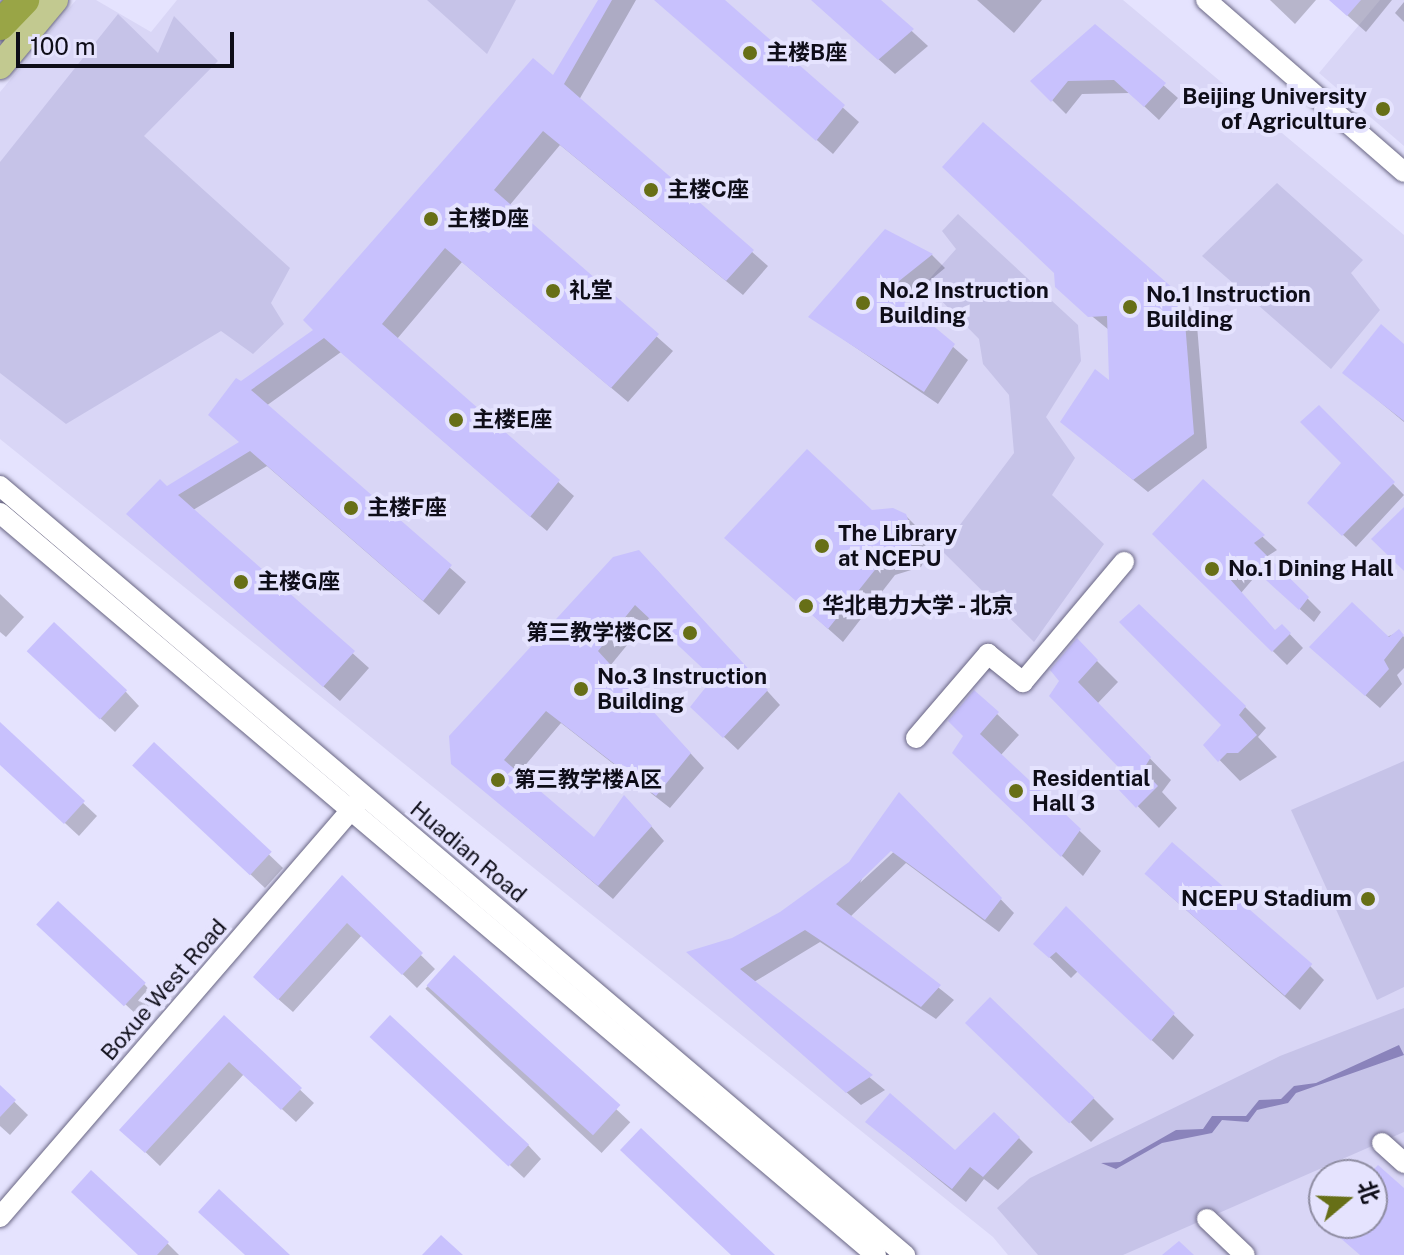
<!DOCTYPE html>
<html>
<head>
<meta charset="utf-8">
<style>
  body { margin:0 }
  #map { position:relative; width:1404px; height:1255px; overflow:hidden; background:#e5e3fe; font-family:"Public Sans","Noto Sans SC",sans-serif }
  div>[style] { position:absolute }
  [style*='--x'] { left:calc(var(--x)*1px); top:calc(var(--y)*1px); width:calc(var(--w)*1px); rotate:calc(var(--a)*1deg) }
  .built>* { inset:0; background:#d9d6f6 }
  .green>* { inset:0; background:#c6c3e8 }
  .water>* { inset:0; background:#8a83bb }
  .shadow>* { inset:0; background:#0003; transform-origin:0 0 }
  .building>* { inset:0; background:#c8c1fd; transform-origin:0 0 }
  .roads { filter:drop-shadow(0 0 2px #696683) drop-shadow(0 0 2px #696683) }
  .minor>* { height:20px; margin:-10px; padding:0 10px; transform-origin:10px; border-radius:10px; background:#fff }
  .major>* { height:26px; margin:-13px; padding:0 13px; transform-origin:13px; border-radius:13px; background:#c2c990 }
  .highway>* { height:30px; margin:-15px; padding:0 15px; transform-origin:15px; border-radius:15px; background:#99a546 }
  .dots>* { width:22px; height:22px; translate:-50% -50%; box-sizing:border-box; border:4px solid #e5e3fe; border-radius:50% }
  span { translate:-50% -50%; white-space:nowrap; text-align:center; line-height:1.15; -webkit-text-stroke:8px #e5e3fe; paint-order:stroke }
  .poi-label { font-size:22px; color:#0e0d18; font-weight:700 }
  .left { translate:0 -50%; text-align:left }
  .right { translate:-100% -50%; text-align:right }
  .street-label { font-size:22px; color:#0e0d18 }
  .north { position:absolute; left:1308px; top:1159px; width:80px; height:80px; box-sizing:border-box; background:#e5e3fe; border:2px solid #8f8da2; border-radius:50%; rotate:71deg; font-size:22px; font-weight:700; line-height:32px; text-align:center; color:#0e0d18 }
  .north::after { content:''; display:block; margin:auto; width:28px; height:36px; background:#676f17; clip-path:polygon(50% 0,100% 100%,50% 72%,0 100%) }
  .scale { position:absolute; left:16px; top:32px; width:218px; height:36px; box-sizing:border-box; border:4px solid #0e0d18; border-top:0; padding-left:10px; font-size:24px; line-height:28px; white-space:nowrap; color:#0e0d18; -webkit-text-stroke:6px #e5e3fe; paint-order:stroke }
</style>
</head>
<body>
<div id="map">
  <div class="built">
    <i style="clip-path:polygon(evenodd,76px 0,96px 0,151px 32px,177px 0,1123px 0,1404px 235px,1404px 1255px,1008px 1255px,993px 1237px,0 439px,0 92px,76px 0,1324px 1175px,1372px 1175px,1372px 1223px,1324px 1223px,1324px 1175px)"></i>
    <i style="clip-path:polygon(1380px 0,1404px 0,1404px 146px,1319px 73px)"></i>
  </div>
  <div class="green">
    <i style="clip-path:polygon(427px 0,516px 0,487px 54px)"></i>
    <i style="clip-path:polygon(118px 14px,158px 53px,174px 16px,218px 61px,144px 136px,290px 268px,271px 303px,284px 324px,253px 354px,221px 331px,66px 424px,0 373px,0 162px)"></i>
    <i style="clip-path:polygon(1277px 183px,1363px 260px,1351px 273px,1380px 310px,1331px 369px,1202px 256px)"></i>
    <i style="clip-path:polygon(958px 214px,1078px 325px,1081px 361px,1046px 417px,1075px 458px,1052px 495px,1104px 544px,1034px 642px,941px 550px,1014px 453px,1009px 395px,983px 364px,979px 339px,925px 284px,956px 249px,942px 231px)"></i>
    <i style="clip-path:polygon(1404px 761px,1404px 987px,1377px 1000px,1291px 810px)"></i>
    <i style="clip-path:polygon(1404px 1008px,1404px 1132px,1123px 1255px,1038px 1255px,997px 1208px,1030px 1178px,1280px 1056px)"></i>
  </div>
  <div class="water">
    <i style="clip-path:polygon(1399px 1045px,1404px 1055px,1296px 1093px,1288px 1103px,1257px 1110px,1248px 1122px,1222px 1120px,1212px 1133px,1162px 1143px,1116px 1169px,1101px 1163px,1120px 1162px,1176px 1130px,1203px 1129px,1212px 1116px,1246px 1116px,1259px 1100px,1281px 1099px,1294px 1086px,1316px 1083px)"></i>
  </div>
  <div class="shadow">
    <i style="clip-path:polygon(600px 0,636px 0,579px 100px,768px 266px,743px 295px,560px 145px,509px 206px,673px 351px,628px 402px,462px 262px,397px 339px,574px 496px,547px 531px,341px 352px,266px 406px,466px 582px,439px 615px,267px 466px,193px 510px,369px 668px,340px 701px,144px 529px,167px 488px,241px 443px,242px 383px,316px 330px,554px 78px)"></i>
    <i style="clip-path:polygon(655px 0,722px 0,859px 122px,833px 154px)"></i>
    <i style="clip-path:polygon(812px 0,878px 0,928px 46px,895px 74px)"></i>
    <i style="clip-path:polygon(977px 0,1042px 0,1014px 33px)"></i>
    <i style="clip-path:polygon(1270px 0,1316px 0,1295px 24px)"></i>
    <i style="clip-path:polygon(1330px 0,1392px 0,1366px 32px)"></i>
    <i style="clip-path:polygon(1404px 2px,1404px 22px,1395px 13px)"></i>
    <i style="clip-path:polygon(1095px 26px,1178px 98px,1159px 120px,1130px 93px,1082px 94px,1066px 114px,1033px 81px)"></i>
    <i style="clip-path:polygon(886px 232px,932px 255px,945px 268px,903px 303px,968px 360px,938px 404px,811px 317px)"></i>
    <i style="clip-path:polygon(1182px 299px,1196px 313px,1207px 448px,1148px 492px,1062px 422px,1111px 384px,1109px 330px,1072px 300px)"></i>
    <i style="clip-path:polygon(1404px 346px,1404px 422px,1345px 373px)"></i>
    <i style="clip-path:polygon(1319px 408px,1404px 495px,1356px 547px,1323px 516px,1344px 463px)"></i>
    <i style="clip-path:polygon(1203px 482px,1277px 550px,1266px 557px,1321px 612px,1314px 622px,1259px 572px,1241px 593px,1276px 632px,1282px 626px,1303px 648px,1287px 665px,1154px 534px)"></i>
    <i style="clip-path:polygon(872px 512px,905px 515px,920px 530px,928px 553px,921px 567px,895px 575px,843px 642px,741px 551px)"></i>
    <i style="clip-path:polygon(653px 566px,780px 705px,738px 750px,707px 721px,716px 678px,650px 617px,610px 666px,704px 768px,670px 808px,561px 723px,517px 775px,594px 840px,638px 811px,664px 841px,613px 899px,453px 764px)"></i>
    <i style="clip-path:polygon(0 594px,24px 617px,6px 637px,0 632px)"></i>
    <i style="clip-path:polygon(1399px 632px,1404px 637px,1404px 668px,1397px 675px,1402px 684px,1380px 708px,1326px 661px)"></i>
    <i style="clip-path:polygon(1077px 641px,1118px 682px,1097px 704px,1171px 780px,1162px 792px,1177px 808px,1159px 828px,1121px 789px,1132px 778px,1062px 681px)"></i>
    <i style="clip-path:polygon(43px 665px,126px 692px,139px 706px,115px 732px)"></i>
    <i style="clip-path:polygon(975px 693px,1019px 735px,1000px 756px,1101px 851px,1083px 876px,976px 774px,966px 736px)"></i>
    <i style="clip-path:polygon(1245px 707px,1266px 728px,1258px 737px,1277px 757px,1240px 781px,1205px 745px)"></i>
    <i style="clip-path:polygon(0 725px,97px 816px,79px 836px,0 763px)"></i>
    <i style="clip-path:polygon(154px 745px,283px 868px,265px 888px,149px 779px)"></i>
    <i style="clip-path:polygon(evenodd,900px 795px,1014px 913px,999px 932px,906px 863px,850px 917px,954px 1000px,936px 1019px,820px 942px,754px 982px,885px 1090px,861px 1105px,703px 966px,732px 940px,781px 913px,851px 864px,900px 795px,897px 843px,900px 846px,860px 883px,864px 874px,897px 843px)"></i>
    <i style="clip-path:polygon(342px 878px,435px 969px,417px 988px,362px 935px,293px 1012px,269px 991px)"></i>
    <i style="clip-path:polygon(1160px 887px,1310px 966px,1324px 980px,1300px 1010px)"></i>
    <i style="clip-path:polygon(1066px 909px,1194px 1035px,1173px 1060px,1078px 971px,1071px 978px,1035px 943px)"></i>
    <i style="clip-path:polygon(53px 937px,144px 984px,157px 998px,139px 1017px)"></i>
    <i style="left:454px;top:958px;width:241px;height:42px;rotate:43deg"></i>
    <i style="clip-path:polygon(224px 1018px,314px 1103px,296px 1122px,244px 1074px,160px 1166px,136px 1143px)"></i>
    <i style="clip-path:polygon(969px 1023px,1093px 1098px,1114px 1119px,1091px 1142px)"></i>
    <i style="clip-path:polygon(387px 1051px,528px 1145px,541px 1159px,524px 1178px)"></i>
    <i style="clip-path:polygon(0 1088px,28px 1115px,10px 1135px,0 1126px)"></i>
    <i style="clip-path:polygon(868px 1122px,955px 1153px,1019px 1138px,1033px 1152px,998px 1190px,984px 1179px,966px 1202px)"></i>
    <i style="clip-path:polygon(92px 1172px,168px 1244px,179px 1255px,140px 1255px)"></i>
  </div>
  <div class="building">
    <i style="clip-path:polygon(598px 0,612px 0,564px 84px,754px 250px,726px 281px,543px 131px,494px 190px,659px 334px,611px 388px,445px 248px,382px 324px,560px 480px,530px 517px,324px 338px,251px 390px,452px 565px,423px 601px,250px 451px,178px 495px,355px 651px,323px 687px,126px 514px,160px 479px,167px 486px,239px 442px,208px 415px,236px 378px,241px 381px,313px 330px,303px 320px,533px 58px,553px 75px)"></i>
    <i style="clip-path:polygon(654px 0,725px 0,845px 105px,816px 141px)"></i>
    <i style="clip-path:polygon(811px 0,881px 0,914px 29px,878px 60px)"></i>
    <i style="clip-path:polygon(1329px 0,1361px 0,1347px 16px)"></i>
    <i style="clip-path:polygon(1095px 24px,1166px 83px,1144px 107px,1114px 80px,1068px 81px,1051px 102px,1030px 81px)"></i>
    <i style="clip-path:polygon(983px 122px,1183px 297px,1194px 434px,1133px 480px,1060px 422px,1095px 369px,1109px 380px,1107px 316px,1088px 317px,1055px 287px,1054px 273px,942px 167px)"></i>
    <i style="clip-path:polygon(885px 229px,933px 254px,889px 289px,955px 344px,924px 392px,808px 317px)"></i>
    <i style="clip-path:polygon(1381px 324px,1404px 344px,1404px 421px,1342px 373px)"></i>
    <i style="clip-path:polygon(1319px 405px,1395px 482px,1342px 536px,1307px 503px,1341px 463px,1300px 422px)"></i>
    <i style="clip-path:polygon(807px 449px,872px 510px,893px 508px,906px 514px,915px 538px,907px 554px,882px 561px,828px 629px,724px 538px)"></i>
    <i style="clip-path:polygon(1203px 479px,1265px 535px,1254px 543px,1309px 597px,1299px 610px,1244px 560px,1233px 570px,1229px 578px,1275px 630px,1282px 624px,1291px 633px,1272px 652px,1152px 534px)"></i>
    <i style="clip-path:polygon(1404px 507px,1404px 571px,1371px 539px)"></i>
    <i style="clip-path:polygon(639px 550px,768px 690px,723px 738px,690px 707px,713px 678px,635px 605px,598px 651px,691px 753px,656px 796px,546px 711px,504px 760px,594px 837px,624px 795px,652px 826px,598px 886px,451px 764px,449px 736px,613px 557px)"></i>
    <i style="clip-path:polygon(1352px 602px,1389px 637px,1399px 629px,1404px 635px,1384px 660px,1389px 669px,1365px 696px,1309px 647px)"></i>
    <i style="clip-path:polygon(1139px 604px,1246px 706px,1239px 715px,1257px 735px,1238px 753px,1227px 753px,1218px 762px,1203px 745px,1221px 725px,1119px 622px)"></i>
    <i style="left:54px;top:622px;width:100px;height:40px;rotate:43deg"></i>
    <i style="clip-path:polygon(1077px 638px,1098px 660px,1078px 682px,1151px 757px,1143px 770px,1158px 786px,1136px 808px,1118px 789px,1129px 778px,1049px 696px,1059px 681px,1050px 670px)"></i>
    <i style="clip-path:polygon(974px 690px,999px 712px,980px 734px,1081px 829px,1061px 857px,952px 753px,963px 736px,948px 721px)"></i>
    <i style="clip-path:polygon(0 722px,85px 801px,64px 824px,0 765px)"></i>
    <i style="left:154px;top:742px;width:161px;height:32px;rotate:43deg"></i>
    <i style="clip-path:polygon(899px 792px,1002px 898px,985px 920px,891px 851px,836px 904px,941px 985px,921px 1007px,805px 930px,740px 969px,873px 1075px,846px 1093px,686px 952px,732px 938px,780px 912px,849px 862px)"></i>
    <i style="left:1172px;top:842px;width:186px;height:42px;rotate:41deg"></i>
    <i style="clip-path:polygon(342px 875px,423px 953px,402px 975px,347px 923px,278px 1000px,253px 977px)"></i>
    <i style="left:58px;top:901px;width:120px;height:32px;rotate:43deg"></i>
    <i style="clip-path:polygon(1066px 906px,1175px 1013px,1151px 1041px,1056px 952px,1049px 958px,1033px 944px)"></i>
    <i style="left:454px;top:955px;width:224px;height:41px;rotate:42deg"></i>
    <i style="left:990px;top:997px;width:145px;height:36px;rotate:44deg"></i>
    <i style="clip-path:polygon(224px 1015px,302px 1088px,281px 1110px,229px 1062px,145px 1153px,119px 1130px)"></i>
    <i style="left:390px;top:1015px;width:190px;height:30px;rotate:43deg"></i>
    <i style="clip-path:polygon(0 1085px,16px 1100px,0 1117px)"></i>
    <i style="clip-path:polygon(890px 1093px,955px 1150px,994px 1112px,1020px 1137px,983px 1177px,970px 1167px,952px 1189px,865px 1122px)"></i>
    <i style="clip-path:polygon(641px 1128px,775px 1255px,731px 1255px,620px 1150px)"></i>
    <i style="clip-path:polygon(1378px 1165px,1404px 1188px,1404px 1255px,1360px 1255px,1323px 1223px,1372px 1223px,1372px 1171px)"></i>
    <i style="clip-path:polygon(91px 1170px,169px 1242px,157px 1255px,138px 1255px,71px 1192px)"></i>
    <i style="clip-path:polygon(219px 1189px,290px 1255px,245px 1255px,198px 1212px)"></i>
    <i style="clip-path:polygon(441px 1235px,463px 1255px,422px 1255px)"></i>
    <i style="clip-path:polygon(1179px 1241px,1194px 1255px,1162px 1255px)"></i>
  </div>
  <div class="roads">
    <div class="minor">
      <i style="--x:1206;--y:0;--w:262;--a:41"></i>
      <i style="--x:0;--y:486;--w:1188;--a:40.36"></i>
      <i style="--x:0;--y:513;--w:1148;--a:40.27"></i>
      <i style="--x:916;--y:738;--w:111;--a:-49.4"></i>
      <i style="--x:988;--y:654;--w:45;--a:38.7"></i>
      <i style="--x:1023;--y:682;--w:157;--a:-49.9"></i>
      <i style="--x:1382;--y:1143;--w:30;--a:42"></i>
      <i style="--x:0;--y:1217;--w:548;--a:-49.22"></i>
      <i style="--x:1207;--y:1219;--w:52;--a:43.5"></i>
    </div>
    <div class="major">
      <i style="--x:0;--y:66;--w:86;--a:-50.2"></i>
    </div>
    <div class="highway">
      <i style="--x:0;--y:25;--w:35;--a:-46"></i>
    </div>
  </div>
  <div class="dots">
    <i style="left:750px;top:53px;background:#676f17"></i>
    <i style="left:1383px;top:109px;background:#676f17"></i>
    <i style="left:651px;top:190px;background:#676f17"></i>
    <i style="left:431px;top:219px;background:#676f17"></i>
    <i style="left:553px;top:291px;background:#676f17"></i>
    <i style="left:863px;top:303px;background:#676f17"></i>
    <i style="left:1130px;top:307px;background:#676f17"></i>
    <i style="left:456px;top:420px;background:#676f17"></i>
    <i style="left:351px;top:508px;background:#676f17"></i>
    <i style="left:822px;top:546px;background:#676f17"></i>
    <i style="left:1212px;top:569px;background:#676f17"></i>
    <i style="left:241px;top:582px;background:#676f17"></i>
    <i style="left:806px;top:606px;background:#676f17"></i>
    <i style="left:690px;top:633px;background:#676f17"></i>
    <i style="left:581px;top:689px;background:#676f17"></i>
    <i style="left:498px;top:780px;background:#676f17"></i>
    <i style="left:1016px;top:791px;background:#676f17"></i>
    <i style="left:1368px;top:899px;background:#676f17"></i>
  </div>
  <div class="poi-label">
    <span class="left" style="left:766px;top:53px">主楼B座</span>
    <span class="right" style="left:1367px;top:109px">Beijing University<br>of Agriculture</span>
    <span class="left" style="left:667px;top:190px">主楼C座</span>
    <span class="left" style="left:447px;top:219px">主楼D座</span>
    <span class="left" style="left:879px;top:303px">No.2 Instruction<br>Building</span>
    <span class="left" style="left:569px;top:291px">礼堂</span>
    <span class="left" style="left:1146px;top:307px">No.1 Instruction<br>Building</span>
    <span class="left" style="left:472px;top:420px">主楼E座</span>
    <span class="left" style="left:367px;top:508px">主楼F座</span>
    <span class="left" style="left:838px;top:546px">The Library<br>at NCEPU</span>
    <span class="left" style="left:1228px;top:569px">No.1 Dining Hall</span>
    <span class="left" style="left:257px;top:582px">主楼G座</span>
    <span class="left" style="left:822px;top:606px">华北电力大学 - 北京</span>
    <span class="right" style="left:674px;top:633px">第三教学楼C区</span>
    <span class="left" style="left:597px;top:689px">No.3 Instruction<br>Building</span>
    <span class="left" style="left:1032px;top:791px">Residential<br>Hall 3</span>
    <span class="left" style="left:514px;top:780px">第三教学楼A区</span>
    <span class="right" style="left:1352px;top:899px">NCEPU Stadium</span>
  </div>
  <div class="street-label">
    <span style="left:468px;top:852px;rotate:40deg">Huadian Road</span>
    <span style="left:164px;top:990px;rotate:-49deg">Boxue West Road</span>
  </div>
  <div class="north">北</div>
  <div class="scale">100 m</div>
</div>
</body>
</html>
